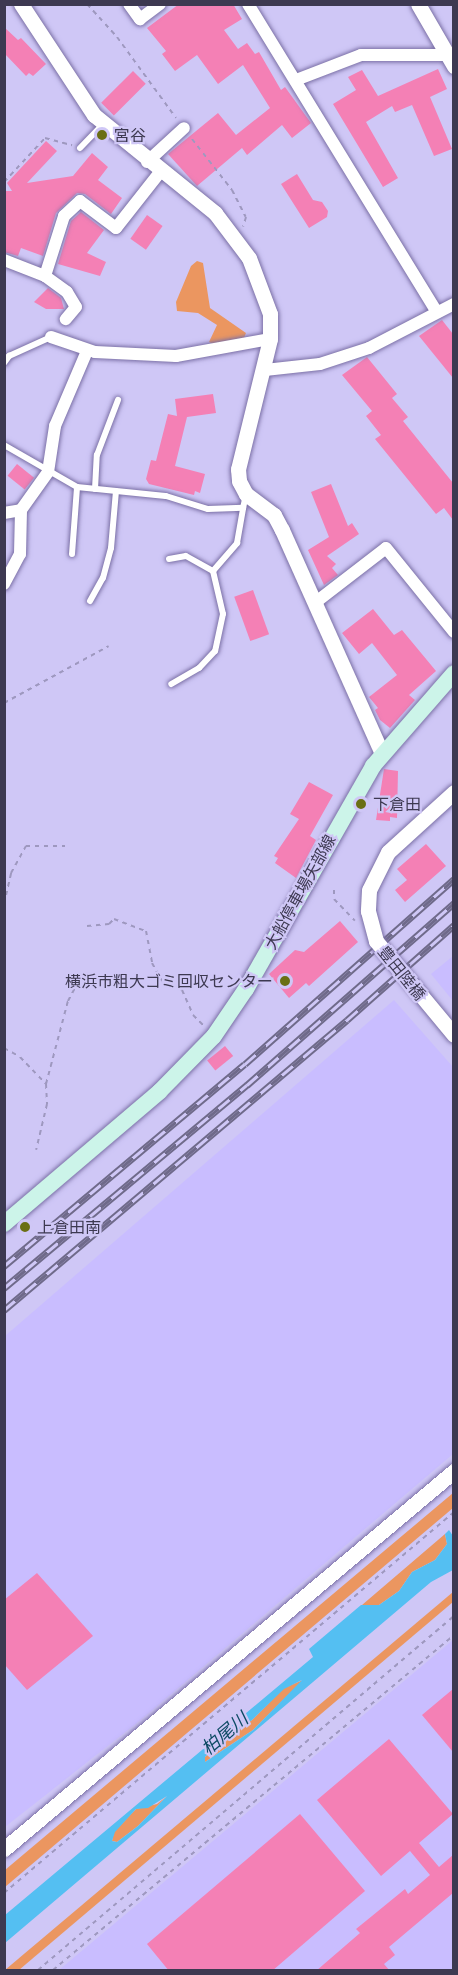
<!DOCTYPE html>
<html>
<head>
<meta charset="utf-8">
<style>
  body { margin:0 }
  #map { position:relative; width:458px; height:1975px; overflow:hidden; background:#cfc7f6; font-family:Mulish,"Noto Sans JP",sans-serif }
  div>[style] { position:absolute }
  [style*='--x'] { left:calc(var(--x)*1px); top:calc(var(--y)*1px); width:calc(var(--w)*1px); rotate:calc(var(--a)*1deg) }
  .built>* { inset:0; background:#c9bdff }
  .green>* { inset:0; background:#eb9660 }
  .water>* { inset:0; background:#54bff2 }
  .building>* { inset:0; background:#f480b5; transform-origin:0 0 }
  .path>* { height:2px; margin-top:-1px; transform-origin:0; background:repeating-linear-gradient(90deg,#9e98bf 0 4.5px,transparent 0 9px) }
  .roads { filter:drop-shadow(0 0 2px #7b70a6) drop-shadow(0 0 2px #7b70a6) }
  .service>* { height:6px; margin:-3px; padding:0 3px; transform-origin:3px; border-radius:3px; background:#fff }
  .minor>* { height:12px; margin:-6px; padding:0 6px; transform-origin:6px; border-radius:6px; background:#fff }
  .tertiary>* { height:15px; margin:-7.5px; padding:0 7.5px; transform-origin:7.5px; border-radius:7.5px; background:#fff }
  .secondary>* { height:16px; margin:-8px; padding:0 8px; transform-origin:8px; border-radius:8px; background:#ccf4e9 }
  .rail>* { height:7px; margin-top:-3.5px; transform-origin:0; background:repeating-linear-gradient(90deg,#cfc7f6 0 14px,#6f6a8a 0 28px); box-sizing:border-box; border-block:2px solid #6f6a8a }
  .bridges { filter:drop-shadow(0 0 2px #7b70a6) drop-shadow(0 0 2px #7b70a6) }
  .tertiary-bridge>* { height:15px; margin:-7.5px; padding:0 7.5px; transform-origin:7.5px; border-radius:7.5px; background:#fff }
  .dots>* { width:16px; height:16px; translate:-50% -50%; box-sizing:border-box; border:3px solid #cfc7f6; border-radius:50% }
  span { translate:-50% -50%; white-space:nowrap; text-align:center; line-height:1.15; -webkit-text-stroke:4.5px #cfc7f6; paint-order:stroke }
  .poi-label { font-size:16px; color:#3d3951 }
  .left { translate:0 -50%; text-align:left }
  .right { translate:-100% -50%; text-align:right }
  .street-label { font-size:16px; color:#3d3951 }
  .water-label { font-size:18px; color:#0d4a64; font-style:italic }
  .frame { position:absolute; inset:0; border:6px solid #3d3951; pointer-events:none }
</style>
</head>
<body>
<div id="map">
  <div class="built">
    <i style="clip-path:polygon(453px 956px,453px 1001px,431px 974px)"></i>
    <i style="clip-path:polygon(394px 1000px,453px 1067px,453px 1454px,142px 1719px,5px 1827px,5px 1336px)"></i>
    <i style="clip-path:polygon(453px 1640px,453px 1970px,59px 1970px)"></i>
  </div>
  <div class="green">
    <i style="clip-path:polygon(197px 261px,203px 263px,210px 308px,246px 333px,244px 338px,215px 345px,209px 342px,217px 325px,198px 313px,177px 311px,176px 302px,191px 266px)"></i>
    <i style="clip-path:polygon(453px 1493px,453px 1508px,5px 1887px,5px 1870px)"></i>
    <i style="clip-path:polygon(445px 1534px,447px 1544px,435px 1560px,412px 1572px,399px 1591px,379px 1605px,362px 1605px)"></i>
    <i style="clip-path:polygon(453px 1592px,453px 1602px,19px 1970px,5px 1970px)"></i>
    <i style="clip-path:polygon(303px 1680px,253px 1730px,205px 1762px,205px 1757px,215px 1747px,252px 1720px,284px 1688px)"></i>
    <i style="clip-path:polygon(167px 1796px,138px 1826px,117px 1842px,112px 1841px,114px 1832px,136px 1809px,157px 1804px)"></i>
  </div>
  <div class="water">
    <i style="clip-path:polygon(evenodd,449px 1530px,453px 1536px,453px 1570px,431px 1582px,5px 1943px,5px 1915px,313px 1657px,309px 1649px,361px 1605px,379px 1605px,399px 1591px,412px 1572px,435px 1560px,447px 1544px,445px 1534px,449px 1530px,302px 1680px,253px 1730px,205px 1762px,205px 1757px,215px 1747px,252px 1720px,284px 1689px,302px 1680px,449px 1530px,167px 1796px,138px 1826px,117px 1842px,112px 1841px,115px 1832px,136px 1809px,148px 1808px,167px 1796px)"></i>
  </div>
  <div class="building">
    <i style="clip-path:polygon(179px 4px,233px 4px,242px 19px,224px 30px,238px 49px,247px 43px,255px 54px,259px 52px,281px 90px,285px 87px,311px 123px,292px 138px,282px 125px,247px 155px,242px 148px,197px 186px,168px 154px,218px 113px,236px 135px,270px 108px,243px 65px,218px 84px,197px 55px,175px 71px,162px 54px,166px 51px,147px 28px)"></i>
    <i style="clip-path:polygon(4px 27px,18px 40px,21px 38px,46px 64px,33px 76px,29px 73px,26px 76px,4px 53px)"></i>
    <i style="clip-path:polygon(438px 69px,447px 89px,430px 97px,452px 149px,434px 156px,412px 105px,395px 112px,392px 106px,366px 122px,398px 178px,383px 187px,333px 104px,356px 90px,348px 77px,362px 70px,378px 96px)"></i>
    <i style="left:133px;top:71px;width:18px;height:45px;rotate:45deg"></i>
    <i style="clip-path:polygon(46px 141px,57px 151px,27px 183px,73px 176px,92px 153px,108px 167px,98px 180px,122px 198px,111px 214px,85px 194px,77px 193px,56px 213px,43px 256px,21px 248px,18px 256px,4px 252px,4px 191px,12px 191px,7px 183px)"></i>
    <i style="clip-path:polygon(297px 174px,313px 200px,322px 202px,328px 211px,327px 217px,309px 228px,281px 184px)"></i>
    <i style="clip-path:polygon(81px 212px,104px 230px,87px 253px,106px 262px,100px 276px,58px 264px,71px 221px)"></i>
    <i style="left:147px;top:215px;width:19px;height:29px;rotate:35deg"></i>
    <i style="clip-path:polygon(48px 288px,61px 298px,64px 309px,46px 309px,34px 302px)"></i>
    <i style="clip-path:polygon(442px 320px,453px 334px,453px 378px,419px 336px)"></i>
    <i style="clip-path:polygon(367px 357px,397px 394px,392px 398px,408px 417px,403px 421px,453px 483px,453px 520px,444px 508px,436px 514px,375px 439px,381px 435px,366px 416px,372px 411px,342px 375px)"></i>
    <i style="clip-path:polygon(213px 394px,216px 413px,187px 417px,175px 466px,205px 474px,200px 493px,195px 491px,194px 495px,149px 484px,146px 479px,151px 460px,156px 461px,168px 414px,177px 416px,175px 399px)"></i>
    <i style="left:17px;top:464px;width:22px;height:15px;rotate:39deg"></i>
    <i style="clip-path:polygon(331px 484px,348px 526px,352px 523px,359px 534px,327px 556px,336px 564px,332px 568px,338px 575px,324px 585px,308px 550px,329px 537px,311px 492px)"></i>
    <i style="left:253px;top:590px;width:47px;height:20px;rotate:70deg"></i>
    <i style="clip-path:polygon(373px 609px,394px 635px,402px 630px,436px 671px,409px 695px,415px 700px,390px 728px,380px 720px,375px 710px,378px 708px,369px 697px,397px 675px,372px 643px,359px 654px,342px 633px)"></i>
    <i style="clip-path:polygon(384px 769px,398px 771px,397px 818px,390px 817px,390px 821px,376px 820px)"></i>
    <i style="clip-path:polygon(309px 782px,333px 795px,310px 836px,316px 840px,296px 878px,275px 863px,278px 858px,274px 856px,299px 819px,290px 814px)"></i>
    <i style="clip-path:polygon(426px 844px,446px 866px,405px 902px,395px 890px,407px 880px,397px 869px)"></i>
    <i style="clip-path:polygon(340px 921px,358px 942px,309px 986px,306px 983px,289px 998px,269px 974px,295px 950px,304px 952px)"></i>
    <i style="left:225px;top:1046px;width:13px;height:23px;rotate:51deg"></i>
    <i style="clip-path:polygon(37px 1573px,93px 1636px,27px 1690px,4px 1664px,4px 1600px)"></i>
    <i style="clip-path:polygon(453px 1689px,453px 1752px,422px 1715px)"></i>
    <i style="clip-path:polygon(389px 1739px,453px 1814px,419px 1843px,439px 1867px,453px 1855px,453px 1893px,389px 1947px,395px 1955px,384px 1964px,390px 1971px,316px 1971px,360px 1933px,356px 1929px,372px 1916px,405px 1889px,408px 1894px,430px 1875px,410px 1851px,381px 1876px,317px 1800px)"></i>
    <i style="clip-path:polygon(300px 1814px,365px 1891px,272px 1971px,169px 1971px,147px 1944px)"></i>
  </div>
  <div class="path">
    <i style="--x:87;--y:4;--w:45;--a:47.7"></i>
    <i style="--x:117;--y:37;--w:100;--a:53.9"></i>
    <i style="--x:192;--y:139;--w:65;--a:51.9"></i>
    <i style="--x:232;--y:190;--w:30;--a:63"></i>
    <i style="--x:246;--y:217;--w:10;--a:107"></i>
    <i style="--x:4;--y:182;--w:60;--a:-47"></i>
    <i style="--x:45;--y:138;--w:28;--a:15"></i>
    <i style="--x:4;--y:703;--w:119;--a:-28.5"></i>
    <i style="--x:334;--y:890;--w:9;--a:90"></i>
    <i style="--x:334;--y:899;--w:30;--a:46"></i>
    <i style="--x:4;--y:904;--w:32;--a:-77"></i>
    <i style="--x:11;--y:873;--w:31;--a:-61"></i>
    <i style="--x:26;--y:846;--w:39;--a:0"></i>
    <i style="--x:87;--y:926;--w:22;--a:-5"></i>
    <i style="--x:109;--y:924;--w:7;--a:-45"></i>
    <i style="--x:114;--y:919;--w:34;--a:21"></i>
    <i style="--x:146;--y:931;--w:33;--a:79"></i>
    <i style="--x:152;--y:963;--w:21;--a:61"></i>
    <i style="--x:162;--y:981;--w:22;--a:24"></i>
    <i style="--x:182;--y:990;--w:27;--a:66"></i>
    <i style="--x:193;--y:1015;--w:16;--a:45"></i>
    <i style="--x:4;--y:1048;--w:18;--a:29"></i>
    <i style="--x:20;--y:1057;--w:37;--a:46"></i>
    <i style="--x:46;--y:1084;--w:20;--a:87"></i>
    <i style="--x:47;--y:1104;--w:47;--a:103.4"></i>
    <i style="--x:46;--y:1084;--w:86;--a:-75.2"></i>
    <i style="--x:68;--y:1001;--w:32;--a:-62"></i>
    <i style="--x:4;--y:1893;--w:590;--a:-40.25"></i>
    <i style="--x:38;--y:1970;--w:546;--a:-40.4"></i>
    <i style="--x:53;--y:1970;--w:523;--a:-39.88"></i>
  </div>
  <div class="roads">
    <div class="service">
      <i style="--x:80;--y:148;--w:33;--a:-46"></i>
      <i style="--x:4;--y:363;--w:9;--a:-54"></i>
      <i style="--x:9;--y:356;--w:46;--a:-24.3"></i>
      <i style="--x:4;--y:445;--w:84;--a:29.9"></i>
      <i style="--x:77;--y:487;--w:89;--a:5.8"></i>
      <i style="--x:166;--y:496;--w:44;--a:17.2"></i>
      <i style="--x:208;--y:509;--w:35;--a:-2"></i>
      <i style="--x:243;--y:508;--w:13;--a:-77"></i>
      <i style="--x:95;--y:489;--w:34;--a:-87"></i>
      <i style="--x:97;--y:455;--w:59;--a:-69.1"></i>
      <i style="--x:72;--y:554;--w:67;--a:-85.7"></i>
      <i style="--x:169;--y:559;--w:17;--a:-10"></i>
      <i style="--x:186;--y:556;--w:31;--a:29"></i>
      <i style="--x:213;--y:571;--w:44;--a:76.9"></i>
      <i style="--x:223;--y:614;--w:38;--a:102"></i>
      <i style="--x:215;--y:651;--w:23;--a:133"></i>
      <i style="--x:199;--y:668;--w:32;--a:150"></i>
      <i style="--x:213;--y:571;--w:37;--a:-49"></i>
      <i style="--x:237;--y:543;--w:36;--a:-80"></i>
      <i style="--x:90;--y:601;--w:26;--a:-61"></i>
      <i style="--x:103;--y:578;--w:31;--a:-75"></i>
      <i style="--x:111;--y:548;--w:57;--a:-85"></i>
    </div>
    <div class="minor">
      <i style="--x:129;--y:4;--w:19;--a:54"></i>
      <i style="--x:140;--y:19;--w:25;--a:-37"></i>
      <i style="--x:248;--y:4;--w:360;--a:58.5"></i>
      <i style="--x:296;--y:80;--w:70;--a:-21"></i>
      <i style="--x:361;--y:55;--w:88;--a:0"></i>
      <i style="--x:147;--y:162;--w:50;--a:-42.6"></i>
      <i style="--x:4;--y:260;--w:44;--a:21.3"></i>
      <i style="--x:45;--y:276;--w:27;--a:36"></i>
      <i style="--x:67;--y:292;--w:17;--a:59"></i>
      <i style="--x:76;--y:307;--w:16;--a:130"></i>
      <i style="--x:45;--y:276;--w:63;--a:-72.4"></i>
      <i style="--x:64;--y:216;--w:22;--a:-43"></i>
      <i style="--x:80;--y:201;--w:45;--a:36.9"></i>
      <i style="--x:116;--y:228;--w:71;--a:-51.8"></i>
      <i style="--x:51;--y:337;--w:46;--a:18.8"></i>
      <i style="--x:95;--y:352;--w:81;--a:2.8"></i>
      <i style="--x:176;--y:356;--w:96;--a:-10.3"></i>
      <i style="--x:265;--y:370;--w:55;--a:-6.2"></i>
      <i style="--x:320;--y:364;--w:52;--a:-18.1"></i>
      <i style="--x:369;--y:348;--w:96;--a:-27.4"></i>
      <i style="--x:4;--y:513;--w:17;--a:-10"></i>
      <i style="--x:4;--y:584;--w:34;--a:-62"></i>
      <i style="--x:20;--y:554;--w:44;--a:-88.7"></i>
      <i style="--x:21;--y:510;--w:47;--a:-54.6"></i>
      <i style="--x:48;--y:472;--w:47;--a:-81.3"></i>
      <i style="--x:55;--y:426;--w:82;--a:-66.9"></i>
      <i style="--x:316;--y:602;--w:88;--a:-37.6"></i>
      <i style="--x:386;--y:548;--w:108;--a:51"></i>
    </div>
    <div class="tertiary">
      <i style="--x:21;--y:4;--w:133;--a:56.7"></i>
      <i style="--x:94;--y:115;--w:156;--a:39"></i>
      <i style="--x:215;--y:213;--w:56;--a:52.9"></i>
      <i style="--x:249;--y:258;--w:60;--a:69.4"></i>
      <i style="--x:270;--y:314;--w:25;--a:90"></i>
      <i style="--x:270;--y:339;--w:134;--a:103.8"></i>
      <i style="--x:238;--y:469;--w:12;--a:85"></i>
      <i style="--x:239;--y:481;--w:15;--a:62"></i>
      <i style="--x:246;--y:494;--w:35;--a:37"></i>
      <i style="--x:274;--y:515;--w:17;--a:62"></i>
      <i style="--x:282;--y:530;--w:245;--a:65.9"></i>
      <i style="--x:418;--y:4;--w:72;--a:59.9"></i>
      <i style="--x:4;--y:1849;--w:588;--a:-40.03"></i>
    </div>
    <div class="secondary">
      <i style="--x:4;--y:1224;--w:204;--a:-40.4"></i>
      <i style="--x:159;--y:1092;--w:78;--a:-45.5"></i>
      <i style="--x:214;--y:1036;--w:57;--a:-55.8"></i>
      <i style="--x:246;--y:989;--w:257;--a:-60.3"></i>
      <i style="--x:373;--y:766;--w:123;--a:-48.9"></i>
    </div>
  </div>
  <div class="rail">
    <i style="--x:4;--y:1266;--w:314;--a:-40"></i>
    <i style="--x:245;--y:1064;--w:279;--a:-41.5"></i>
    <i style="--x:4;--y:1288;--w:317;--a:-39.9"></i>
    <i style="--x:247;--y:1085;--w:276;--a:-41.3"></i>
    <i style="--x:4;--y:1310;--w:449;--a:-40.2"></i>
    <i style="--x:347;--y:1020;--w:143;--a:-41.6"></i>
  </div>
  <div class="bridges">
    <div class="tertiary-bridge">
      <i style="--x:454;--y:792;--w:89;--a:137.7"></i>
      <i style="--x:388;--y:852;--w:42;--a:116.6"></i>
      <i style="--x:369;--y:890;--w:21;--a:93"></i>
      <i style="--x:368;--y:911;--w:31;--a:75"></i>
      <i style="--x:376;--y:941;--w:122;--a:50.3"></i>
    </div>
  </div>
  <div class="dots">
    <i style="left:102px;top:135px;background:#6a6f14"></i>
    <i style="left:361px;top:804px;background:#6a6f14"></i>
    <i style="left:285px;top:981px;background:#6a6f14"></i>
    <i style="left:25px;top:1227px;background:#6a6f14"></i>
  </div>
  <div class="poi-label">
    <span class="left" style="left:114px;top:135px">宮谷</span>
    <span class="left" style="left:373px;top:804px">下倉田</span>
    <span class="right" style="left:273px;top:981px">横浜市粗大ゴミ回収センター</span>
    <span class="left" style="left:37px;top:1227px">上倉田南</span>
  </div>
  <div class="street-label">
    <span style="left:300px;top:892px;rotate:-61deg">大船停車場矢部線</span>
    <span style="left:402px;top:973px;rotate:51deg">豊田陸橋</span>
  </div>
  <div class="water-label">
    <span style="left:225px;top:1734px;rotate:-40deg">柏尾川</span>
  </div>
  <div class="frame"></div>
</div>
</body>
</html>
